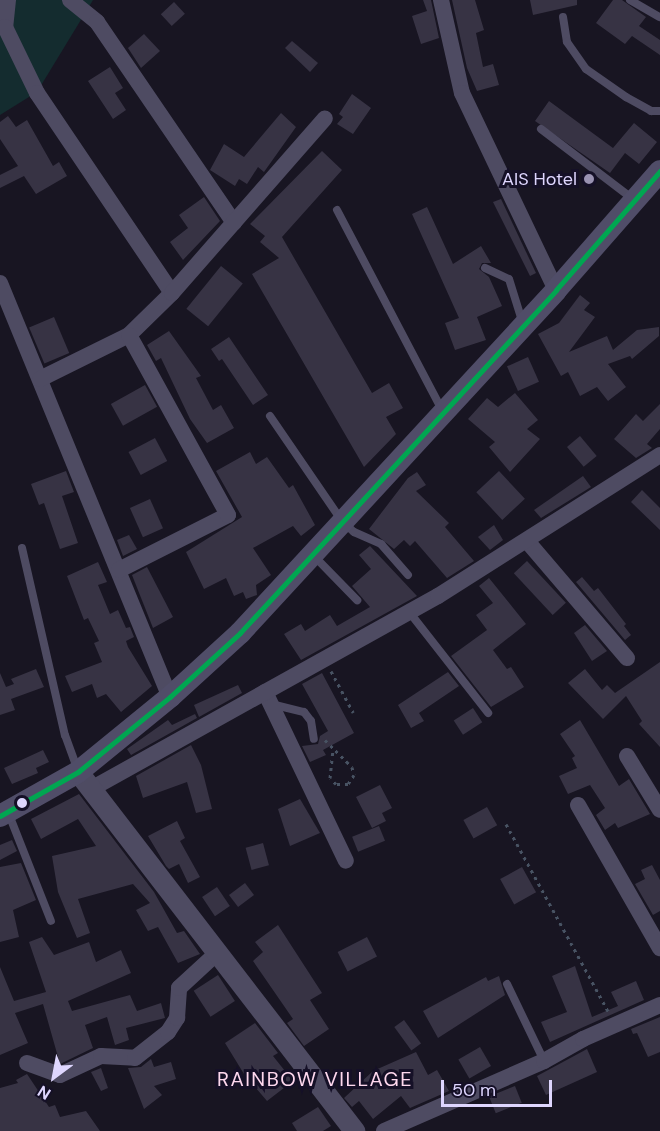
<!DOCTYPE html>
<html>
<head>
<meta charset="utf-8">
<style>
  body { margin:0 }
  #map { position:relative; width:660px; height:1131px; overflow:hidden; background:#181522; font-family:"DM Sans",sans-serif }
  div>[style] { position:absolute }
  [style*='--x'] { left:calc(var(--x)*1px); top:calc(var(--y)*1px); width:calc(var(--w)*1px); rotate:calc(var(--a)*1deg) }
  .green>* { inset:0; background:#142c2f }
  .building>* { inset:0; background:#373344; transform-origin:0 0 }
  .path>* { height:3px; margin-top:-1.5px; transform-origin:0; background:repeating-linear-gradient(90deg,#485363 0 3px,transparent 0 7.5px) }
  .service>* { height:8px; margin:-4px; padding:0 4px; transform-origin:4px; border-radius:4px; background:#4e4b62 }
  .minor>* { height:16px; margin:-8px; padding:0 8px; transform-origin:8px; border-radius:8px; background:#4e4b62 }
  .tertiary>* { height:21px; margin:-10.5px; padding:0 10.5px; transform-origin:10.5px; border-radius:10.5px; background:#4e4b62 }
  .secondary>* { height:22px; margin:-11px; padding:0 11px; transform-origin:11px; border-radius:11px; background:#504d68 }
  .bus-1>* { height:4.5px; margin:-2.25px; padding:0 2.25px; transform-origin:2.25px; border-radius:2.25px; background:#00a651 }
  .dots>* { width:16px; height:16px; translate:-50% -50%; box-sizing:border-box; border:3px solid #151027; border-radius:50% }
  span { translate:-50% -50%; white-space:nowrap; text-align:center; line-height:1.15; -webkit-text-stroke:6px #151027; paint-order:stroke }
  .poi-label { font-size:18px; color:#ded6fe }
  .right { translate:-100% -50%; text-align:right }
  .neighbourhood-label { font-size:20px; color:#fed8ee; letter-spacing:1.5px }
  .north { position:absolute; left:24px; top:1047px; width:60px; height:60px; -webkit-text-stroke:4px #151027; paint-order:stroke; rotate:212deg; font-size:16px; font-weight:700; line-height:24px; text-align:center; color:#ded6fe }
  .north::after { content:''; display:block; margin:auto; width:21px; height:27px; background:#ded6fe; clip-path:polygon(50% 0,100% 100%,50% 72%,0 100%) }
  .scale { position:absolute; left:441px; top:1080px; width:111px; height:27px; box-sizing:border-box; border:3px solid #ded6fe; border-top:0; padding-left:8px; font-size:18px; line-height:21px; white-space:nowrap; color:#ded6fe; -webkit-text-stroke:4px #151027; paint-order:stroke }
</style>
</head>
<body>
<div id="map">
  <div class="green">
    <i style="clip-path:polygon(0 0,93px 0,37px 92px,0 115px)"></i>
  </div>
  <div class="building">
    <i style="clip-path:polygon(423px 0,431px 0,439px 38px,421px 44px,412px 16px,427px 11px)"></i>
    <i style="clip-path:polygon(452px 0,475px 0,484px 30px,476px 33px,483px 67px,493px 64px,499px 85px,477px 91px,467px 68px)"></i>
    <i style="clip-path:polygon(530px 0,577px 0,577px 5px,533px 15px)"></i>
    <i style="clip-path:polygon(613px 0,622px 0,646px 17px,639px 26px,660px 40px,660px 55px,632px 36px,625px 44px,596px 23px)"></i>
    <i style="left:174px;top:2px;width:16px;height:18px;rotate:47deg"></i>
    <i style="clip-path:polygon(144px 34px,160px 51px,141px 68px,128px 48px)"></i>
    <i style="clip-path:polygon(292px 41px,318px 63px,310px 72px,285px 48px)"></i>
    <i style="clip-path:polygon(110px 67px,123px 88px,115px 93px,126px 110px,113px 119px,88px 81px)"></i>
    <i style="clip-path:polygon(352px 94px,371px 108px,353px 134px,337px 124px,343px 117px,339px 114px)"></i>
    <i style="clip-path:polygon(549px 101px,613px 148px,634px 123px,657px 142px,639px 164px,625px 153px,610px 173px,535px 121px)"></i>
    <i style="clip-path:polygon(281px 113px,296px 127px,264px 172px,258px 167px,247px 184px,239px 179px,235px 186px,210px 170px,224px 144px,244px 157px)"></i>
    <i style="clip-path:polygon(8px 116px,16px 127px,27px 120px,53px 166px,59px 162px,67px 176px,36px 194px,24px 176px,0 188px,0 175px,18px 166px,0 139px,0 122px)"></i>
    <i style="clip-path:polygon(322px 151px,342px 170px,282px 237px,372px 393px,389px 383px,403px 408px,386px 417px,396px 434px,364px 467px,252px 274px,279px 258px,260px 242px,265px 236px,250px 224px)"></i>
    <i style="clip-path:polygon(204px 197px,220px 221px,183px 260px,170px 242px,188px 228px,179px 215px)"></i>
    <i style="clip-path:polygon(501px 199px,536px 273px,530px 276px,493px 202px)"></i>
    <i style="clip-path:polygon(427px 207px,453px 264px,481px 246px,491px 263px,482px 263px,479px 269px,489px 277px,502px 306px,477px 317px,486px 340px,455px 350px,445px 323px,459px 318px,412px 214px)"></i>
    <i style="left:221px;top:266px;width:28px;height:55px;rotate:39deg"></i>
    <i style="clip-path:polygon(580px 295px,590px 303px,584px 310px,595px 317px,569px 352px,607px 336px,613px 350px,637px 330px,659px 327px,659px 336px,632px 359px,630px 356px,608px 364px,626px 387px,608px 401px,597px 387px,580px 396px,568px 372px,561px 376px,538px 334px,559px 323px)"></i>
    <i style="left:54px;top:317px;width:39px;height:27px;rotate:67deg"></i>
    <i style="clip-path:polygon(169px 331px,201px 376px,196px 378px,213px 410px,221px 405px,234px 428px,207px 443px,190px 419px,161px 358px,156px 361px,147px 345px)"></i>
    <i style="clip-path:polygon(229px 337px,268px 395px,253px 405px,222px 359px,219px 361px,211px 349px)"></i>
    <i style="left:528px;top:357px;width:27px;height:23px;rotate:66deg"></i>
    <i style="left:145px;top:385px;width:25px;height:39px;rotate:61deg"></i>
    <i style="clip-path:polygon(515px 393px,538px 420px,527px 429px,540px 439px,510px 472px,489px 447px,495px 442px,468px 419px,487px 398px,498px 407px)"></i>
    <i style="clip-path:polygon(660px 404px,660px 429px,647px 444px,652px 448px,636px 458px,614px 439px,636px 414px,643px 421px)"></i>
    <i style="left:580px;top:436px;width:26px;height:17px;rotate:50deg"></i>
    <i style="left:155px;top:438px;width:26px;height:30px;rotate:62deg"></i>
    <i style="clip-path:polygon(250px 452px,256px 464px,267px 457px,289px 488px,293px 485px,315px 525px,301px 536px,293px 526px,253px 548px,271px 575px,256px 585px,257px 595px,246px 599px,243px 592px,234px 596px,226px 578px,204px 589px,186px 552px,242px 517px,216px 471px)"></i>
    <i style="clip-path:polygon(66px 471px,74px 492px,62px 496px,78px 543px,60px 549px,44px 503px,39px 505px,31px 484px)"></i>
    <i style="left:499px;top:471px;width:38px;height:31px;rotate:47deg"></i>
    <i style="clip-path:polygon(417px 472px,426px 485px,416px 491px,449px 523px,445px 527px,474px 561px,447px 578px,415px 541px,410px 546px,404px 540px,394px 549px,369px 529px,408px 478px)"></i>
    <i style="clip-path:polygon(583px 476px,591px 487px,541px 518px,534px 510px)"></i>
    <i style="clip-path:polygon(642px 490px,660px 508px,660px 530px,631px 502px)"></i>
    <i style="left:150px;top:499px;width:32px;height:22px;rotate:66deg"></i>
    <i style="clip-path:polygon(494px 525px,503px 540px,490px 550px,478px 537px)"></i>
    <i style="clip-path:polygon(129px 535px,137px 549px,123px 556px,117px 540px)"></i>
    <i style="clip-path:polygon(370px 546px,417px 596px,301px 660px,284px 634px,301px 624px,305px 631px,330px 615px,337px 626px,370px 607px,352px 586px,371px 569px,359px 555px)"></i>
    <i style="left:527px;top:561px;width:57px;height:18px;rotate:47deg"></i>
    <i style="clip-path:polygon(98px 562px,107px 582px,98px 585px,110px 614px,118px 610px,126px 628px,130px 627px,134px 637px,126px 641px,128px 647px,152px 686px,121px 712px,106px 694px,97px 698px,92px 684px,72px 692px,65px 676px,102px 662px,94px 643px,99px 641px,88px 618px,84px 620px,67px 576px)"></i>
    <i style="clip-path:polygon(147px 567px,173px 617px,153px 628px,132px 575px)"></i>
    <i style="clip-path:polygon(582px 577px,594px 591px,598px 588px,626px 624px,624px 626px,631px 635px,625px 640px,576px 582px)"></i>
    <i style="clip-path:polygon(489px 578px,526px 624px,493px 650px,507px 669px,511px 667px,524px 687px,491px 707px,451px 656px,487px 630px,476px 615px,493px 603px,479px 586px)"></i>
    <i style="clip-path:polygon(585px 625px,607px 651px,592px 661px,574px 633px)"></i>
    <i style="clip-path:polygon(660px 662px,660px 747px,639px 724px,642px 721px,626px 696px,603px 719px,568px 683px,585px 669px,602px 690px,607px 685px,615px 693px)"></i>
    <i style="clip-path:polygon(36px 669px,44px 687px,11px 699px,15px 710px,0 715px,0 673px,6px 687px,14px 684px,11px 679px)"></i>
    <i style="clip-path:polygon(448px 672px,459px 686px,419px 713px,424px 721px,411px 728px,398px 705px)"></i>
    <i style="clip-path:polygon(322px 673px,354px 733px,323px 750px,326px 755px,310px 762px,302px 746px,318px 744px,320px 736px,328px 731px,302px 684px)"></i>
    <i style="clip-path:polygon(238px 685px,242px 693px,199px 717px,194px 705px)"></i>
    <i style="left:473px;top:708px;width:17px;height:23px;rotate:57deg"></i>
    <i style="clip-path:polygon(195px 714px,197px 718px,131px 755px,127px 749px,168px 720px,172px 725px)"></i>
    <i style="clip-path:polygon(580px 720px,619px 786px,629px 779px,650px 814px,618px 828px,615px 823px,605px 830px,596px 815px,605px 808px,590px 785px,568px 794px,559px 776px,577px 768px,572px 758px,575px 756px,560px 734px)"></i>
    <i style="clip-path:polygon(191px 745px,201px 765px,212px 809px,196px 813px,187px 782px,143px 798px,136px 776px)"></i>
    <i style="clip-path:polygon(43px 750px,49px 762px,36px 768px,38px 773px,12px 784px,4px 768px)"></i>
    <i style="clip-path:polygon(380px 785px,392px 808px,382px 813px,386px 821px,372px 828px,356px 797px)"></i>
    <i style="clip-path:polygon(79px 794px,154px 892px,177px 933px,184px 931px,200px 954px,178px 963px,158px 927px,148px 931px,136px 910px,150px 903px,133px 884px,78px 899px,90px 933px,77px 938px,58px 892px,52px 856px,96px 846px,78px 819px,41px 839px,31px 819px)"></i>
    <i style="clip-path:polygon(300px 799px,320px 833px,290px 846px,278px 809px)"></i>
    <i style="left:487px;top:807px;width:21px;height:27px;rotate:61deg"></i>
    <i style="clip-path:polygon(177px 821px,185px 838px,180px 841px,200px 877px,188px 883px,179px 864px,169px 869px,166px 866px,148px 836px)"></i>
    <i style="left:379px;top:826px;width:16px;height:29px;rotate:68deg"></i>
    <i style="clip-path:polygon(12px 840px,17px 851px,0 860px,0 845px)"></i>
    <i style="left:263px;top:843px;width:23px;height:18px;rotate:75deg"></i>
    <i style="clip-path:polygon(21px 863px,36px 900px,13px 910px,19px 937px,0 942px,0 867px)"></i>
    <i style="clip-path:polygon(652px 865px,660px 880px,660px 911px,653px 915px,635px 884px,645px 879px,641px 870px)"></i>
    <i style="left:522px;top:867px;width:29px;height:25px;rotate:61deg"></i>
    <i style="left:245px;top:883px;width:15px;height:20px;rotate:53deg"></i>
    <i style="left:217px;top:887px;width:23px;height:18px;rotate:56deg"></i>
    <i style="clip-path:polygon(278px 925px,322px 993px,310px 1000px,329px 1029px,304px 1046px,287px 1023px,293px 1019px,253px 961px,263px 952px,255px 942px)"></i>
    <i style="clip-path:polygon(42px 937px,54px 955px,89px 942px,96px 962px,121px 950px,131px 973px,68px 1001px,72px 1011px,130px 995px,137px 1011px,161px 1003px,165px 1018px,126px 1028px,129px 1040px,115px 1045px,107px 1017px,85px 1025px,93px 1048px,60px 1064px,43px 1004px,15px 1013px,28px 1043px,0 1055px,0 967px,14px 1001px,46px 992px,29px 942px)"></i>
    <i style="left:367px;top:937px;width:22px;height:33px;rotate:63deg"></i>
    <i style="clip-path:polygon(575px 966px,592px 1017px,618px 1006px,611px 992px,636px 981px,644px 1000px,550px 1042px,541px 1022px,567px 1012px,552px 976px)"></i>
    <i style="left:218px;top:975px;width:31px;height:29px;rotate:57deg"></i>
    <i style="clip-path:polygon(499px 976px,505px 995px,438px 1038px,423px 1011px,486px 977px,488px 981px)"></i>
    <i style="clip-path:polygon(660px 1017px,660px 1052px,648px 1057px,637px 1033px,633px 1034px,631px 1029px)"></i>
    <i style="left:404px;top:1020px;width:29px;height:12px;rotate:54deg"></i>
    <i style="clip-path:polygon(255px 1023px,278px 1053px,273px 1056px,293px 1081px,267px 1101px,244px 1074px,225px 1043px)"></i>
    <i style="left:480px;top:1047px;width:22px;height:25px;rotate:60deg"></i>
    <i style="clip-path:polygon(587px 1049px,597px 1072px,546px 1095px,537px 1076px)"></i>
    <i style="clip-path:polygon(416px 1052px,428px 1075px,437px 1070px,449px 1091px,410px 1108px,401px 1096px,373px 1119px,359px 1101px,352px 1107px,344px 1098px,373px 1071px)"></i>
    <i style="clip-path:polygon(151px 1059px,154px 1067px,171px 1062px,176px 1079px,154px 1086px,162px 1095px,144px 1109px,128px 1068px,141px 1067px)"></i>
    <i style="clip-path:polygon(101px 1068px,108px 1088px,101px 1091px,91px 1072px)"></i>
    <i style="clip-path:polygon(27px 1074px,49px 1107px,55px 1105px,60px 1117px,86px 1111px,100px 1131px,0 1131px,0 1088px,18px 1083px,16px 1080px)"></i>
    <i style="left:515px;top:1086px;width:18px;height:28px;rotate:68deg"></i>
    <i style="clip-path:polygon(318px 1107px,331px 1126px,323px 1131px,297px 1131px,292px 1123px)"></i>
  </div>
  <div class="path">
    <i style="--x:331;--y:671;--w:47;--a:61.8"></i>
    <i style="--x:325;--y:740;--w:38;--a:45"></i>
    <i style="--x:352;--y:767;--w:8;--a:76"></i>
    <i style="--x:354;--y:775;--w:11;--a:124"></i>
    <i style="--x:348;--y:784;--w:12;--a:180"></i>
    <i style="--x:336;--y:784;--w:8;--a:-135"></i>
    <i style="--x:330;--y:778;--w:27;--a:-84"></i>
    <i style="--x:506;--y:824;--w:215;--a:61.4"></i>
  </div>
  <div class="service">
    <i style="--x:630;--y:0;--w:34;--a:30"></i>
    <i style="--x:563;--y:17;--w:25;--a:81"></i>
    <i style="--x:567;--y:42;--w:33;--a:55"></i>
    <i style="--x:586;--y:69;--w:49;--a:35"></i>
    <i style="--x:626;--y:97;--w:29;--a:29"></i>
    <i style="--x:651;--y:111;--w:9;--a:0"></i>
    <i style="--x:541;--y:129;--w:116;--a:37.3"></i>
    <i style="--x:337;--y:210;--w:228;--a:62.3"></i>
    <i style="--x:485;--y:268;--w:26;--a:25"></i>
    <i style="--x:509;--y:279;--w:47;--a:72.7"></i>
    <i style="--x:270;--y:416;--w:127;--a:55.6"></i>
    <i style="--x:342;--y:521;--w:16;--a:43"></i>
    <i style="--x:354;--y:532;--w:30;--a:24"></i>
    <i style="--x:381;--y:544;--w:41;--a:48.9"></i>
    <i style="--x:22;--y:548;--w:192;--a:77.1"></i>
    <i style="--x:65;--y:735;--w:38;--a:70"></i>
    <i style="--x:314;--y:556;--w:62;--a:45.7"></i>
    <i style="--x:410;--y:613;--w:127;--a:52"></i>
    <i style="--x:271;--y:704;--w:34;--a:14"></i>
    <i style="--x:304;--y:712;--w:11;--a:52"></i>
    <i style="--x:311;--y:721;--w:18;--a:81"></i>
    <i style="--x:8;--y:812;--w:117;--a:68.5"></i>
    <i style="--x:507;--y:984;--w:85;--a:64.3"></i>
  </div>
  <div class="minor">
    <i style="--x:8;--y:0;--w:27;--a:96"></i>
    <i style="--x:5;--y:27;--w:73;--a:64.1"></i>
    <i style="--x:37;--y:93;--w:241;--a:56"></i>
    <i style="--x:70;--y:0;--w:35;--a:39"></i>
    <i style="--x:97;--y:22;--w:243;--a:55.7"></i>
    <i style="--x:441;--y:0;--w:95;--a:77.3"></i>
    <i style="--x:462;--y:93;--w:218;--a:64.5"></i>
    <i style="--x:0;--y:283;--w:448;--a:67.7"></i>
    <i style="--x:40;--y:379;--w:99;--a:-26.3"></i>
    <i style="--x:129;--y:335;--w:60;--a:-44.3"></i>
    <i style="--x:172;--y:293;--w:232;--a:-48.8"></i>
    <i style="--x:527;--y:541;--w:154;--a:49.5"></i>
    <i style="--x:119;--y:570;--w:122;--a:-26.8"></i>
    <i style="--x:228;--y:515;--w:205;--a:-118.8"></i>
    <i style="--x:265;--y:692;--w:187;--a:64.4"></i>
    <i style="--x:627;--y:756;--w:63;--a:58.6"></i>
    <i style="--x:91;--y:789;--w:397;--a:-29.1"></i>
    <i style="--x:438;--y:596;--w:263;--a:-32.4"></i>
    <i style="--x:578;--y:805;--w:165;--a:60.2"></i>
    <i style="--x:27;--y:1063;--w:35;--a:20"></i>
    <i style="--x:60;--y:1075;--w:45;--a:-24.9"></i>
    <i style="--x:101;--y:1056;--w:34;--a:3"></i>
    <i style="--x:135;--y:1058;--w:42;--a:-38.2"></i>
    <i style="--x:168;--y:1032;--w:17;--a:-57"></i>
    <i style="--x:177;--y:1018;--w:30;--a:-86"></i>
    <i style="--x:179;--y:988;--w:53;--a:-42.7"></i>
    <i style="--x:384;--y:1131;--w:175;--a:-23.6"></i>
    <i style="--x:544;--y:1061;--w:45;--a:-29.4"></i>
    <i style="--x:583;--y:1039;--w:84;--a:-23.8"></i>
  </div>
  <div class="tertiary">
    <i style="--x:78;--y:772;--w:453;--a:52.4"></i>
  </div>
  <div class="secondary">
    <i style="--x:0;--y:816;--w:90;--a:-29.4"></i>
    <i style="--x:78;--y:772;--w:119;--a:-39.2"></i>
    <i style="--x:170;--y:697;--w:95;--a:-42.4"></i>
    <i style="--x:240;--y:633;--w:466;--a:-47.3"></i>
    <i style="--x:556;--y:290;--w:158;--a:-48.8"></i>
  </div>
  <div class="bus-1">
    <i style="--x:0;--y:816;--w:90;--a:-29.4"></i>
    <i style="--x:78;--y:772;--w:119;--a:-39.2"></i>
    <i style="--x:170;--y:697;--w:95;--a:-42.4"></i>
    <i style="--x:240;--y:633;--w:466;--a:-47.3"></i>
    <i style="--x:556;--y:290;--w:158;--a:-48.8"></i>
  </div>
  <div class="dots">
    <i style="left:589px;top:179px;background:#9992b1"></i>
    <i style="left:22px;top:803px;background:#ded6fe"></i>
  </div>
  <div class="poi-label">
    <span class="right" style="left:577px;top:179px">AIS Hotel</span>
  </div>
  <div class="neighbourhood-label">
    <span style="left:315px;top:1079px">RAINBOW VILLAGE</span>
  </div>
  <div class="north">N</div>
  <div class="scale">50 m</div>
</div>
</body>
</html>
